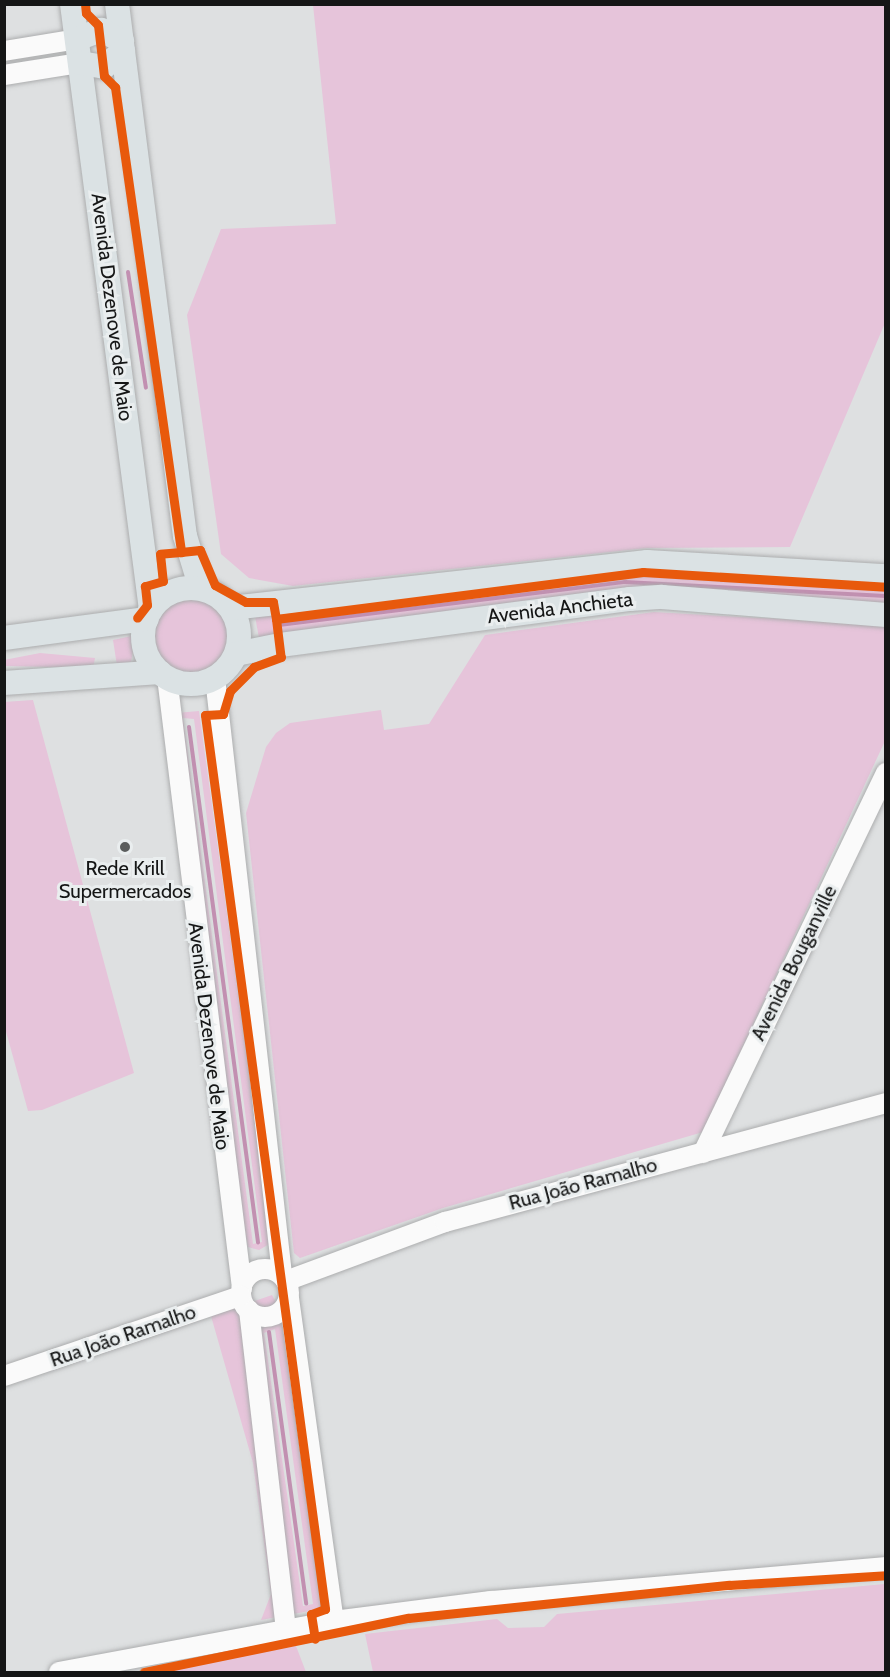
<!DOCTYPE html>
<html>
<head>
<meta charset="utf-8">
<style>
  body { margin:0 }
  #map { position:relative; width:890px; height:1677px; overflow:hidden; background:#dee0e1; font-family:Cabin,sans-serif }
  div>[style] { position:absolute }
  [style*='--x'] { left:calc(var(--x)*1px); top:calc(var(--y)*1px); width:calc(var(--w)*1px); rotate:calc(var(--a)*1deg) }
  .green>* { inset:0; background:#e6c4da }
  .round { border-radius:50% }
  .stream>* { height:4px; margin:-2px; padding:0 2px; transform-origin:2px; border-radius:2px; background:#c290b1 }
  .roads { filter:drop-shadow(0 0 2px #acadae) drop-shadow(0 0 2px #acadae) }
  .minor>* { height:20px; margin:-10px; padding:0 10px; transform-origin:10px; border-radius:10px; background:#fafafa }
  .minor>.ring { margin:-10px; padding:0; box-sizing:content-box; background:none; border:20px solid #fafafa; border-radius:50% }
  .major>* { height:24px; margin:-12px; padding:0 12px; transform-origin:12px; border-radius:12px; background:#dbe2e4 }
  .major>.ring { margin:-12px; padding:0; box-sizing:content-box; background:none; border:24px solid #dbe2e4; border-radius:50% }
  .cycleway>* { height:9px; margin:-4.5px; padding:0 4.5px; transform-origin:4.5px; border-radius:4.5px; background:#e8590c }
  .dots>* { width:16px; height:16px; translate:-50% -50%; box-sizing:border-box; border:3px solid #eaeeef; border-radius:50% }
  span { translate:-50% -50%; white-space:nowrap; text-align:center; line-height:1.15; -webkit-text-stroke:6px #eaeeef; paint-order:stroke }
  .street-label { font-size:20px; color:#151616 }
  .poi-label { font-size:20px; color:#151616 }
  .frame { position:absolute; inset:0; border:6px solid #151616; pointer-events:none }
</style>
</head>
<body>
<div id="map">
  <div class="green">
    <i style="clip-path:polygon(313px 5px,885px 5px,885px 323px,790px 547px,647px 548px,293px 586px,249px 578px,221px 554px,187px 315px,221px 229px,336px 224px)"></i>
    <i style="clip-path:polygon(609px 572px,886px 585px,885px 606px,693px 592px,259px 638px,255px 616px)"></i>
    <i class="round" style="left:155px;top:598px;width:78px;height:78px"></i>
    <i style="clip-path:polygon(654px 612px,885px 625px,885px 741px,703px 1132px,443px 1208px,300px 1258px,294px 1253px,246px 813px,266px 747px,276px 733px,290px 723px,381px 710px,384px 730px,429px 724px,485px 635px)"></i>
    <i style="clip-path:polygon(136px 635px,131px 662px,117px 666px,113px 640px)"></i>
    <i style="clip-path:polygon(40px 653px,95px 658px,93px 668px,5px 666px,4px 660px)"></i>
    <i style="clip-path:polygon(33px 700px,134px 1073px,42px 1110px,28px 1111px,5px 1028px,4px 702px)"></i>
    <i style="clip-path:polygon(evenodd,199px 711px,271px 1232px,271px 1243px,259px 1250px,248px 1247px,246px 1237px,176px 713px,199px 711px,183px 718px,194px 719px,262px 1242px,253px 1244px,183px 718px)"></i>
    <i style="clip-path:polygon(evenodd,272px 1295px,282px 1314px,320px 1602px,320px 1609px,261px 1620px,271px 1594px,253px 1463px,211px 1316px,272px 1295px,275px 1329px,313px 1604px,303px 1606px,264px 1333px,275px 1329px)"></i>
    <i style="clip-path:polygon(885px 1584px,885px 1672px,373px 1672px,365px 1634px,497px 1619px,508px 1628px,544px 1627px,557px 1614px)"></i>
    <i style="clip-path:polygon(296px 1646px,306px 1672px,163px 1672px,246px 1655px)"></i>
  </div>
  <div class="stream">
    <i style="--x:128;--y:272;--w:117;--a:81.2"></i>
    <i style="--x:279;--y:625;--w:349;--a:-7.1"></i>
    <i style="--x:625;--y:582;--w:261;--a:3.1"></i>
    <i style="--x:189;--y:727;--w:520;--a:82.37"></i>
    <i style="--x:269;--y:1332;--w:274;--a:82.2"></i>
  </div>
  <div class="roads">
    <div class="minor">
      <i style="--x:4;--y:51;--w:74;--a:-9.3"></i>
      <i style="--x:4;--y:75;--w:77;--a:-9"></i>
      <i style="--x:167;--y:677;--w:616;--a:83"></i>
      <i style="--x:215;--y:678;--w:600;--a:83.59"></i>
      <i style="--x:703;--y:1153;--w:422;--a:-64.3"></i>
      <i class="ring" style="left:241px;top:1269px;width:28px;height:28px"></i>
      <i style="--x:286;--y:1281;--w:170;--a:-20.4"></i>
      <i style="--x:445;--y:1222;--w:457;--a:-15.1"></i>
      <i style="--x:289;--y:1298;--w:326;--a:82.1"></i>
      <i style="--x:249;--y:1310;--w:321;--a:83.4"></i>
      <i style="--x:4;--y:1376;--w:250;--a:-18.7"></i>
      <i style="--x:59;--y:1672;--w:280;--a:-10.5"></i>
      <i style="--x:334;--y:1621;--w:158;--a:-7.3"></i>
      <i style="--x:491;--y:1601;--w:396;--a:-4.9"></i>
    </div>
    <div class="major">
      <i style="--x:72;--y:4;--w:611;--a:82.57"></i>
      <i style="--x:117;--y:4;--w:536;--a:82.72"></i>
      <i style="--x:185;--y:536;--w:55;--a:73.2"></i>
      <i style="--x:77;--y:39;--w:26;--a:-21"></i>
      <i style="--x:101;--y:30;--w:24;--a:28"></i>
      <i style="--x:80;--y:63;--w:24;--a:9"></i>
      <i style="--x:104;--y:67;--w:25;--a:-40"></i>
      <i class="ring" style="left:143px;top:588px;width:72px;height:72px"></i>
      <i style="--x:231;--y:608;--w:419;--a:-6.3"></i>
      <i style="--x:647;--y:562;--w:239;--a:3.4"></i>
      <i style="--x:4;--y:638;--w:144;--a:-7.6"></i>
      <i style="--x:236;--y:654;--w:45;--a:-11.6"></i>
      <i style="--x:280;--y:645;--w:353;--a:-7.5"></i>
      <i style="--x:630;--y:599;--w:32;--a:-4"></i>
      <i style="--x:662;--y:597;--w:225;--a:4.6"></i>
      <i style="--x:4;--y:683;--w:156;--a:-4"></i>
    </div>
  </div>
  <div class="cycleway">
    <i style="--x:85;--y:4;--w:9;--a:84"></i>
    <i style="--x:86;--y:13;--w:17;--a:45"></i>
    <i style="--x:98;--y:25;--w:51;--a:83.3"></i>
    <i style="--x:104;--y:76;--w:16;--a:45"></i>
    <i style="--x:115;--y:87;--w:470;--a:81.9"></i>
    <i style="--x:181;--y:552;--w:21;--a:175"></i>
    <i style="--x:160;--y:554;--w:27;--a:84"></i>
    <i style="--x:163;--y:581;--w:19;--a:164"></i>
    <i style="--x:145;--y:586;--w:19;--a:84"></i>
    <i style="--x:147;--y:605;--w:16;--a:128"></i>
    <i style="--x:181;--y:552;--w:19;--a:-6"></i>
    <i style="--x:200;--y:550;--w:38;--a:67"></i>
    <i style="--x:215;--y:585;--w:35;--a:29"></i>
    <i style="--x:246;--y:602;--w:27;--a:0"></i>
    <i style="--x:273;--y:602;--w:17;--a:80"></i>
    <i style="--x:276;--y:619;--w:370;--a:-7.3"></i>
    <i style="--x:643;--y:572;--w:243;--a:3.5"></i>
    <i style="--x:276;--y:619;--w:38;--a:83"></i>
    <i style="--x:281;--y:657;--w:29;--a:160"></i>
    <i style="--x:254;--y:667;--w:34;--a:135"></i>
    <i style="--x:230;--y:691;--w:24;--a:107"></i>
    <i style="--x:223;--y:714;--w:18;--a:177"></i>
    <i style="--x:205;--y:715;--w:902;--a:82.35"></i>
    <i style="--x:325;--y:1609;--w:15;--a:160"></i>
    <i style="--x:311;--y:1614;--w:25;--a:81"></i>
    <i style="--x:144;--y:1672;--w:269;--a:-11.6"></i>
    <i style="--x:408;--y:1618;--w:323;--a:-5.9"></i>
    <i style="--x:729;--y:1585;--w:157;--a:-3.6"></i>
  </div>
  <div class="dots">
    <i style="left:125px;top:847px;background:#5b5d5d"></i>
  </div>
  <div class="street-label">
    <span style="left:112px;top:307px;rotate:83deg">Avenida Dezenove de Maio</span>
    <span style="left:560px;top:608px;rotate:-7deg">Avenida Anchieta</span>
    <span style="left:794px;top:963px;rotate:-64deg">Avenida Bouganville</span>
    <span style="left:209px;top:1036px;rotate:83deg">Avenida Dezenove de Maio</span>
    <span style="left:583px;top:1184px;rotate:-15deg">Rua João Ramalho</span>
    <span style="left:123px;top:1336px;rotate:-19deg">Rua João Ramalho</span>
  </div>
  <div class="poi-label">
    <span style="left:125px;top:880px">Rede Krill<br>Supermercados</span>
  </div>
  <div class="frame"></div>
</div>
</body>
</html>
